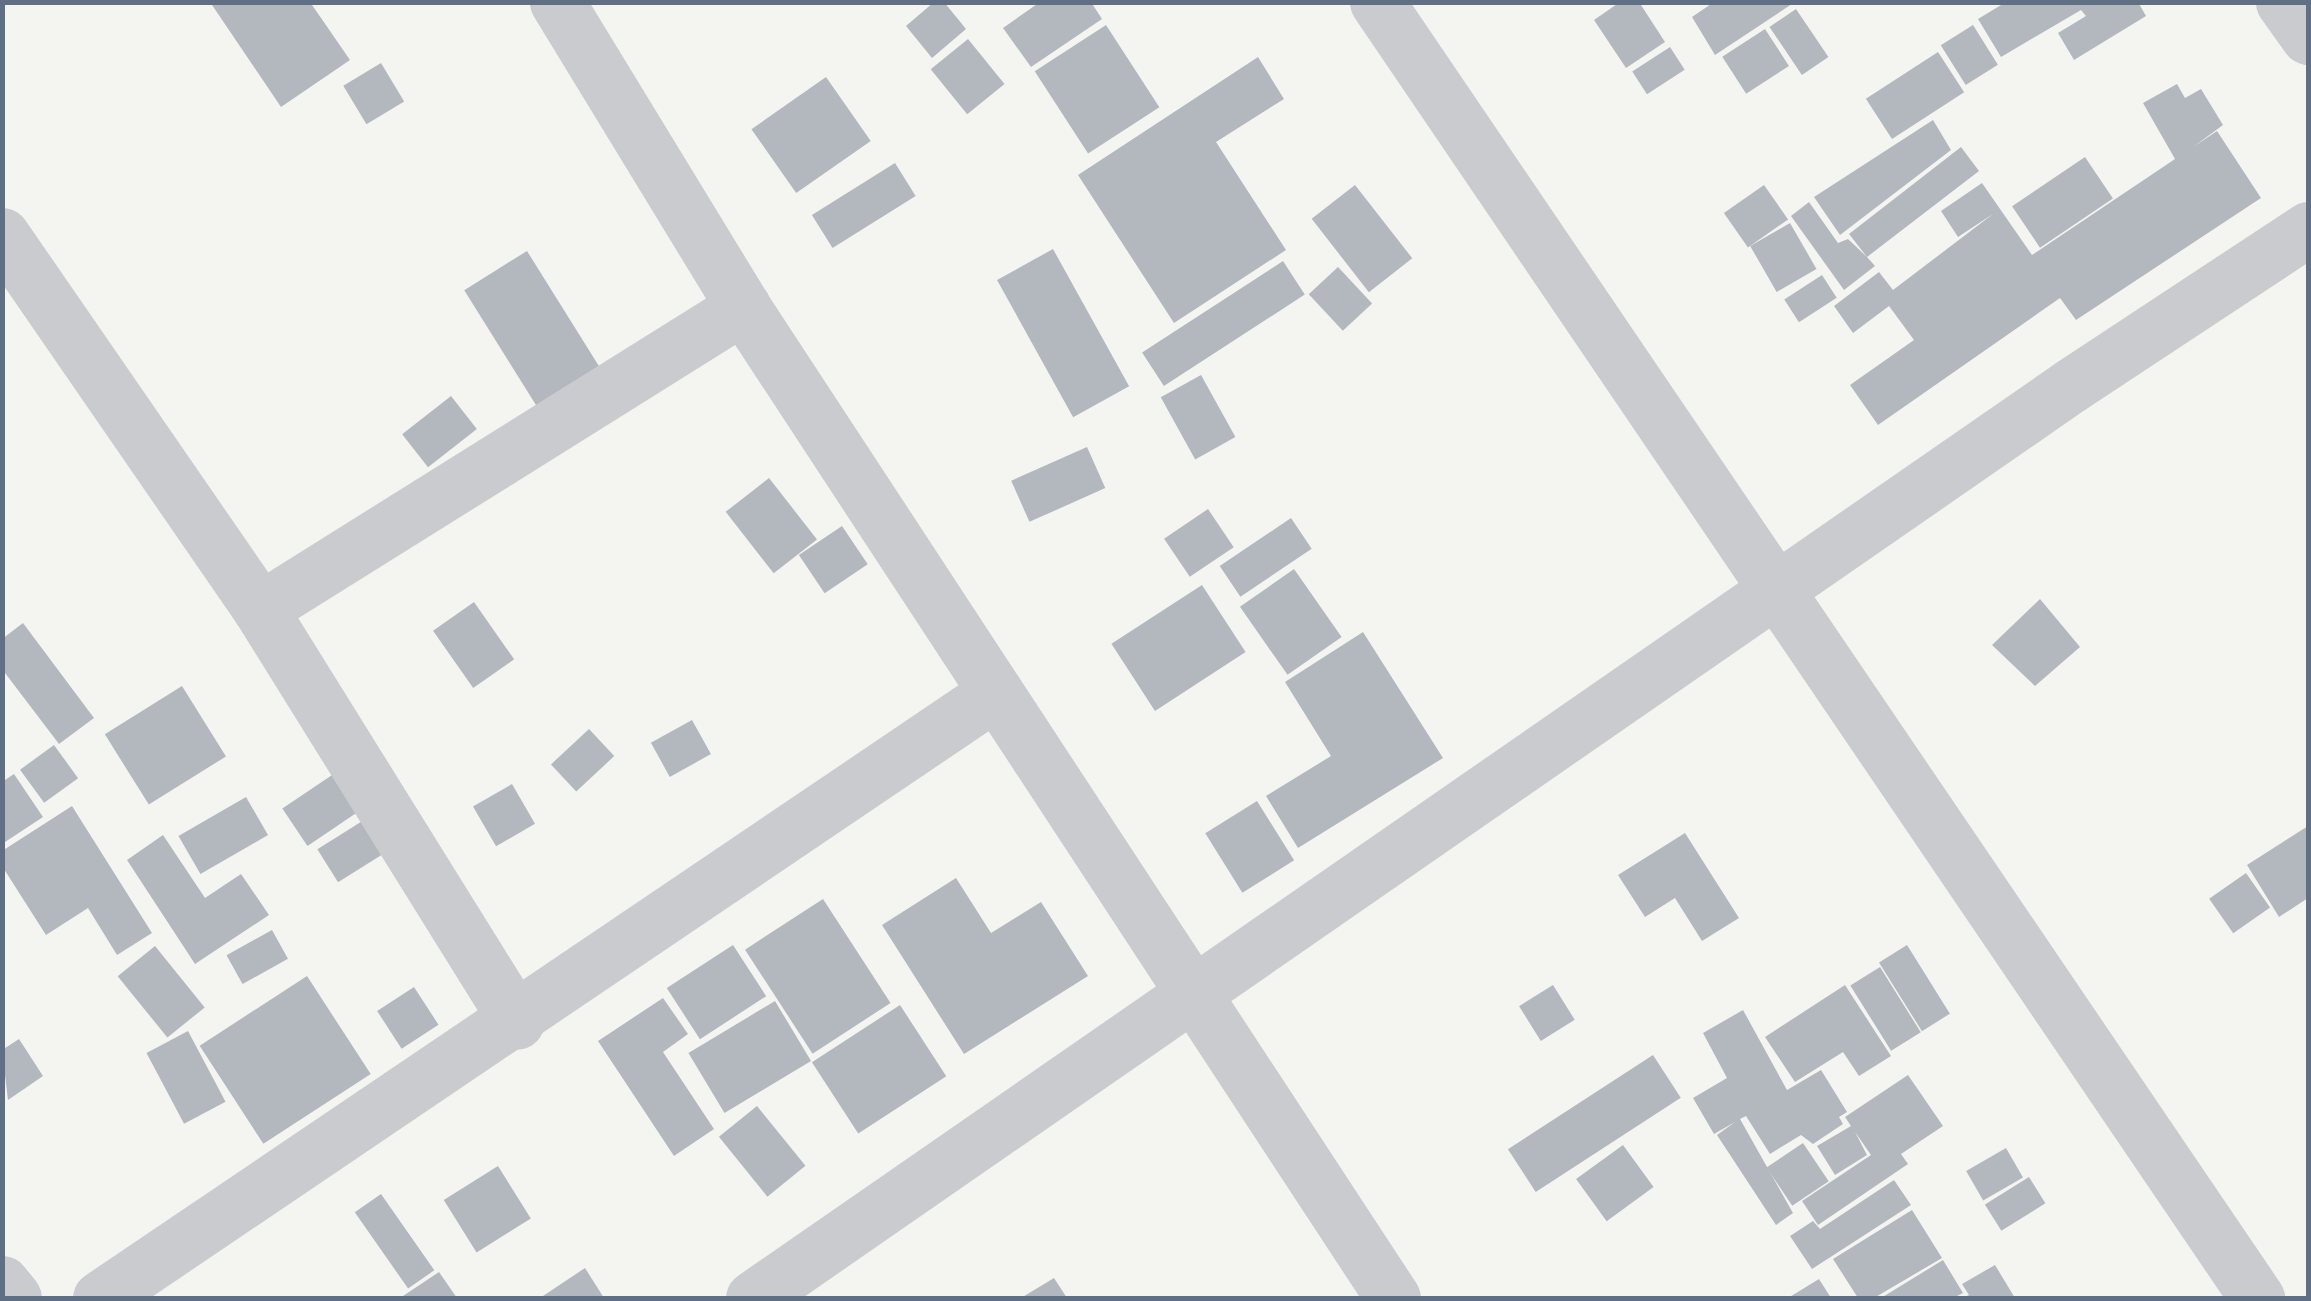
<!DOCTYPE html>
<html>
<head>
<meta charset="utf-8">
<style>
  body { margin:0 }
  #map { position:relative; width:2311px; height:1301px; overflow:hidden; background:#f4f5f0; font-family:Commissioner,sans-serif }
  div>[style] { position:absolute }
  [style*='--x'] { left:calc(var(--x)*1px); top:calc(var(--y)*1px); width:calc(var(--w)*1px); rotate:calc(var(--a)*1deg) }
  .building>* { inset:0; background:#b3b8bf; transform-origin:0 0 }
  .minor>* { height:55px; margin:-27.5px; padding:0 27.5px; transform-origin:27.5px; border-radius:27.5px; background:#c9cbcf }
  .tertiary>* { height:55px; margin:-27.5px; padding:0 27.5px; transform-origin:27.5px; border-radius:27.5px; background:#c9cbcf }
  span { translate:-50% -50%; white-space:nowrap; text-align:center; line-height:1.15; -webkit-text-stroke:10px #fff; paint-order:stroke }
  .frame { position:absolute; inset:0; border:5px solid #616f85; pointer-events:none }
</style>
</head>
<body>
<div id="map">
  <div class="building">
    <i style="clip-path:polygon(210px 2px,310px 2px,350px 60px,281px 107px)"></i>
    <i style="clip-path:polygon(934px 2px,944px 2px,966px 29px,932px 58px,906px 26px)"></i>
    <i style="clip-path:polygon(1040px 2px,1091px 2px,1102px 19px,1031px 67px,1003px 28px)"></i>
    <i style="clip-path:polygon(1620px 2px,1639px 2px,1665px 42px,1626px 68px,1594px 20px)"></i>
    <i style="clip-path:polygon(1714px 2px,1795px 2px,1715px 55px,1692px 17px)"></i>
    <i style="clip-path:polygon(2006px 2px,2138px 2px,2146px 16px,2074px 60px,2058px 33px,2086px 16px,2081px 10px,2001px 57px,1978px 19px)"></i>
    <i style="left:1796px;top:9px;width:58px;height:32px;rotate:56deg"></i>
    <i style="left:1106px;top:25px;width:98px;height:85px;rotate:57deg"></i>
    <i style="left:1973px;top:25px;width:47px;height:38px;rotate:58deg"></i>
    <i style="left:1765px;top:29px;width:44px;height:51px;rotate:57deg"></i>
    <i style="left:968px;top:39px;width:58px;height:48px;rotate:51deg"></i>
    <i style="left:1670px;top:47px;width:27px;height:45px;rotate:57deg"></i>
    <i style="left:1938px;top:52px;width:48px;height:86px;rotate:57deg"></i>
    <i style="clip-path:polygon(1258px 57px,1284px 99px,1216px 142px,1286px 250px,1174px 323px,1078px 175px)"></i>
    <i style="left:381px;top:63px;width:45px;height:44px;rotate:59deg"></i>
    <i style="left:826px;top:77px;width:78px;height:91px;rotate:55deg"></i>
    <i style="clip-path:polygon(2177px 84px,2185px 98px,2201px 89px,2223px 125px,2193px 147px,2217px 131px,2261px 198px,2076px 320px,2060px 298px,1878px 425px,1850px 385px,1914px 340px,1889px 306px,1853px 333px,1834px 306px,1879px 272px,1893px 290px,1993px 214px,1958px 237px,1941px 211px,1982px 183px,2032px 255px,2175px 159px,2143px 103px)"></i>
    <i style="clip-path:polygon(1933px 120px,1951px 150px,1840px 235px,1814px 197px)"></i>
    <i style="clip-path:polygon(1961px 147px,1979px 171px,1867px 257px,1875px 266px,1844px 290px,1791px 216px,1809px 202px,1838px 243px,1848px 239px,1867px 257px,1849px 234px)"></i>
    <i style="left:2085px;top:157px;width:50px;height:88px;rotate:56deg"></i>
    <i style="left:895px;top:163px;width:39px;height:98px;rotate:58deg"></i>
    <i style="left:1355px;top:185px;width:93px;height:55px;rotate:52deg"></i>
    <i style="left:1764px;top:185px;width:42px;height:49px;rotate:55deg"></i>
    <i style="left:1790px;top:223px;width:53px;height:46px;rotate:60deg"></i>
    <i style="left:1053px;top:249px;width:157px;height:64px;rotate:61deg"></i>
    <i style="left:527px;top:251px;width:143px;height:74px;rotate:58deg"></i>
    <i style="left:1283px;top:261px;width:40px;height:168px;rotate:57deg"></i>
    <i style="left:1338px;top:267px;width:50px;height:40px;rotate:47deg"></i>
    <i style="left:1822px;top:275px;width:27px;height:45px;rotate:57deg"></i>
    <i style="left:1201px;top:375px;width:71px;height:46px;rotate:61deg"></i>
    <i style="left:451px;top:396px;width:42px;height:62px;rotate:52deg"></i>
    <i style="left:1087px;top:447px;width:45px;height:83px;rotate:66deg"></i>
    <i style="left:769px;top:478px;width:78px;height:55px;rotate:52deg"></i>
    <i style="left:1208px;top:509px;width:46px;height:53px;rotate:56deg"></i>
    <i style="left:1291px;top:518px;width:37px;height:86px;rotate:56deg"></i>
    <i style="left:842px;top:526px;width:46px;height:52px;rotate:56deg"></i>
    <i style="left:1294px;top:569px;width:83px;height:66px;rotate:55deg"></i>
    <i style="left:1202px;top:585px;width:80px;height:108px;rotate:57deg"></i>
    <i style="clip-path:polygon(2040px 599px,2080px 647px,2035px 686px,1992px 645px)"></i>
    <i style="left:474px;top:602px;width:70px;height:50px;rotate:55deg"></i>
    <i style="clip-path:polygon(23px 623px,94px 718px,59px 744px,2px 669px,2px 639px)"></i>
    <i style="clip-path:polygon(1363px 632px,1443px 758px,1298px 848px,1266px 796px,1331px 756px,1285px 682px)"></i>
    <i style="left:182px;top:686px;width:83px;height:91px;rotate:58deg"></i>
    <i style="left:692px;top:720px;width:39px;height:47px;rotate:61deg"></i>
    <i style="left:589px;top:729px;width:37px;height:52px;rotate:47deg"></i>
    <i style="left:54px;top:745px;width:41px;height:42px;rotate:54deg"></i>
    <i style="left:347px;top:765px;width:45px;height:78px;rotate:56deg"></i>
    <i style="clip-path:polygon(14px 774px,43px 817px,2px 844px,2px 782px)"></i>
    <i style="left:512px;top:784px;width:46px;height:45px;rotate:60deg"></i>
    <i style="left:246px;top:797px;width:44px;height:78px;rotate:60deg"></i>
    <i style="left:1257px;top:801px;width:70px;height:61px;rotate:58deg"></i>
    <i style="clip-path:polygon(72px 806px,152px 933px,117px 955px,88px 908px,46px 935px,2px 866px,2px 851px)"></i>
    <i style="left:364px;top:820px;width:39px;height:55px;rotate:58deg"></i>
    <i style="clip-path:polygon(2308px 826px,2308px 898px,2279px 917px,2247px 865px)"></i>
    <i style="clip-path:polygon(1685px 833px,1739px 918px,1702px 941px,1675px 898px,1645px 917px,1618px 875px)"></i>
    <i style="clip-path:polygon(163px 835px,205px 898px,241px 874px,269px 915px,195px 964px,127px 860px)"></i>
    <i style="left:2246px;top:873px;width:42px;height:45px;rotate:55deg"></i>
    <i style="clip-path:polygon(956px 878px,991px 933px,1041px 902px,1088px 976px,964px 1054px,882px 925px)"></i>
    <i style="left:823px;top:899px;width:124px;height:93px;rotate:57deg"></i>
    <i style="left:272px;top:930px;width:33px;height:52px;rotate:61deg"></i>
    <i style="left:733px;top:945px;width:61px;height:79px;rotate:57deg"></i>
    <i style="left:1907px;top:945px;width:81px;height:33px;rotate:58deg"></i>
    <i style="left:155px;top:946px;width:79px;height:48px;rotate:51deg"></i>
    <i style="left:1880px;top:967px;width:77px;height:35px;rotate:58deg"></i>
    <i style="left:307px;top:976px;width:117px;height:128px;rotate:57deg"></i>
    <i style="left:1553px;top:985px;width:41px;height:40px;rotate:58deg"></i>
    <i style="clip-path:polygon(1845px 985px,1891px 1056px,1859px 1076px,1843px 1052px,1795px 1082px,1765px 1037px)"></i>
    <i style="left:414px;top:987px;width:45px;height:44px;rotate:57deg"></i>
    <i style="clip-path:polygon(663px 998px,688px 1034px,663px 1052px,714px 1129px,674px 1156px,598px 1041px)"></i>
    <i style="left:775px;top:1001px;width:70px;height:101px;rotate:59deg"></i>
    <i style="left:900px;top:1005px;width:85px;height:105px;rotate:57deg"></i>
    <i style="clip-path:polygon(1743px 1010px,1787px 1090px,1821px 1070px,1847px 1112px,1839px 1117px,1843px 1124px,1813px 1144px,1801px 1135px,1770px 1154px,1746px 1116px,1740px 1119px,1793px 1213px,1776px 1225px,1717px 1135px,1735px 1122px,1714px 1134px,1693px 1098px,1727px 1078px,1703px 1033px)"></i>
    <i style="left:188px;top:1031px;width:80px;height:47px;rotate:62deg"></i>
    <i style="clip-path:polygon(19px 1039px,43px 1076px,8px 1100px,2px 1050px)"></i>
    <i style="left:1653px;top:1055px;width:51px;height:173px;rotate:57deg"></i>
    <i style="clip-path:polygon(1908px 1075px,1943px 1126px,1901px 1154px,1908px 1164px,1818px 1225px,1802px 1201px,1871px 1155px,1855px 1132px,1867px 1155px,1835px 1175px,1817px 1146px,1851px 1126px,1845px 1117px)"></i>
    <i style="left:757px;top:1106px;width:77px;height:49px;rotate:51deg"></i>
    <i style="left:1803px;top:1143px;width:46px;height:44px;rotate:56deg"></i>
    <i style="left:1623px;top:1145px;width:52px;height:58px;rotate:54deg"></i>
    <i style="left:2006px;top:1148px;width:34px;height:46px;rotate:60deg"></i>
    <i style="left:498px;top:1166px;width:62px;height:64px;rotate:58deg"></i>
    <i style="left:2029px;top:1177px;width:31px;height:52px;rotate:58deg"></i>
    <i style="clip-path:polygon(1894px 1180px,1911px 1205px,1812px 1269px,1790px 1236px,1813px 1221px,1820px 1229px)"></i>
    <i style="left:381px;top:1194px;width:93px;height:32px;rotate:55deg"></i>
    <i style="clip-path:polygon(1912px 1210px,1942px 1258px,1874px 1298px,1858px 1298px,1833px 1259px)"></i>
    <i style="clip-path:polygon(1943px 1260px,1963px 1293px,1953px 1298px,1881px 1298px)"></i>
    <i style="clip-path:polygon(1995px 1265px,2015px 1298px,1962px 1298px,1969px 1295px,1962px 1284px)"></i>
    <i style="clip-path:polygon(585px 1268px,604px 1298px,540px 1298px)"></i>
    <i style="clip-path:polygon(439px 1272px,457px 1298px,400px 1298px)"></i>
    <i style="clip-path:polygon(1054px 1278px,1067px 1298px,1021px 1298px)"></i>
    <i style="clip-path:polygon(1819px 1279px,1831px 1298px,1788px 1298px)"></i>
  </div>
  <div class="minor">
    <i style="--x:557;--y:2;--w:357;--a:58.6"></i>
    <i style="--x:743;--y:307;--w:1185;--a:56.74"></i>
    <i style="--x:1377;--y:2;--w:1567;--a:55.82"></i>
    <i style="--x:2283;--y:2;--w:43;--a:54.5"></i>
    <i style="--x:2;--y:235;--w:454;--a:55.4"></i>
    <i style="--x:260;--y:609;--w:486;--a:58.1"></i>
    <i style="--x:260;--y:609;--w:570;--a:-32.02"></i>
    <i style="--x:2;--y:1283;--w:19;--a:51"></i>
    <i style="--x:100;--y:1298;--w:1080;--a:-34.06"></i>
  </div>
  <div class="tertiary">
    <i style="--x:753;--y:1298;--w:1602;--a:-34.7"></i>
    <i style="--x:2070;--y:386;--w:285;--a:-33.4"></i>
  </div>
  <div class="frame"></div>
</div>
</body>
</html>
